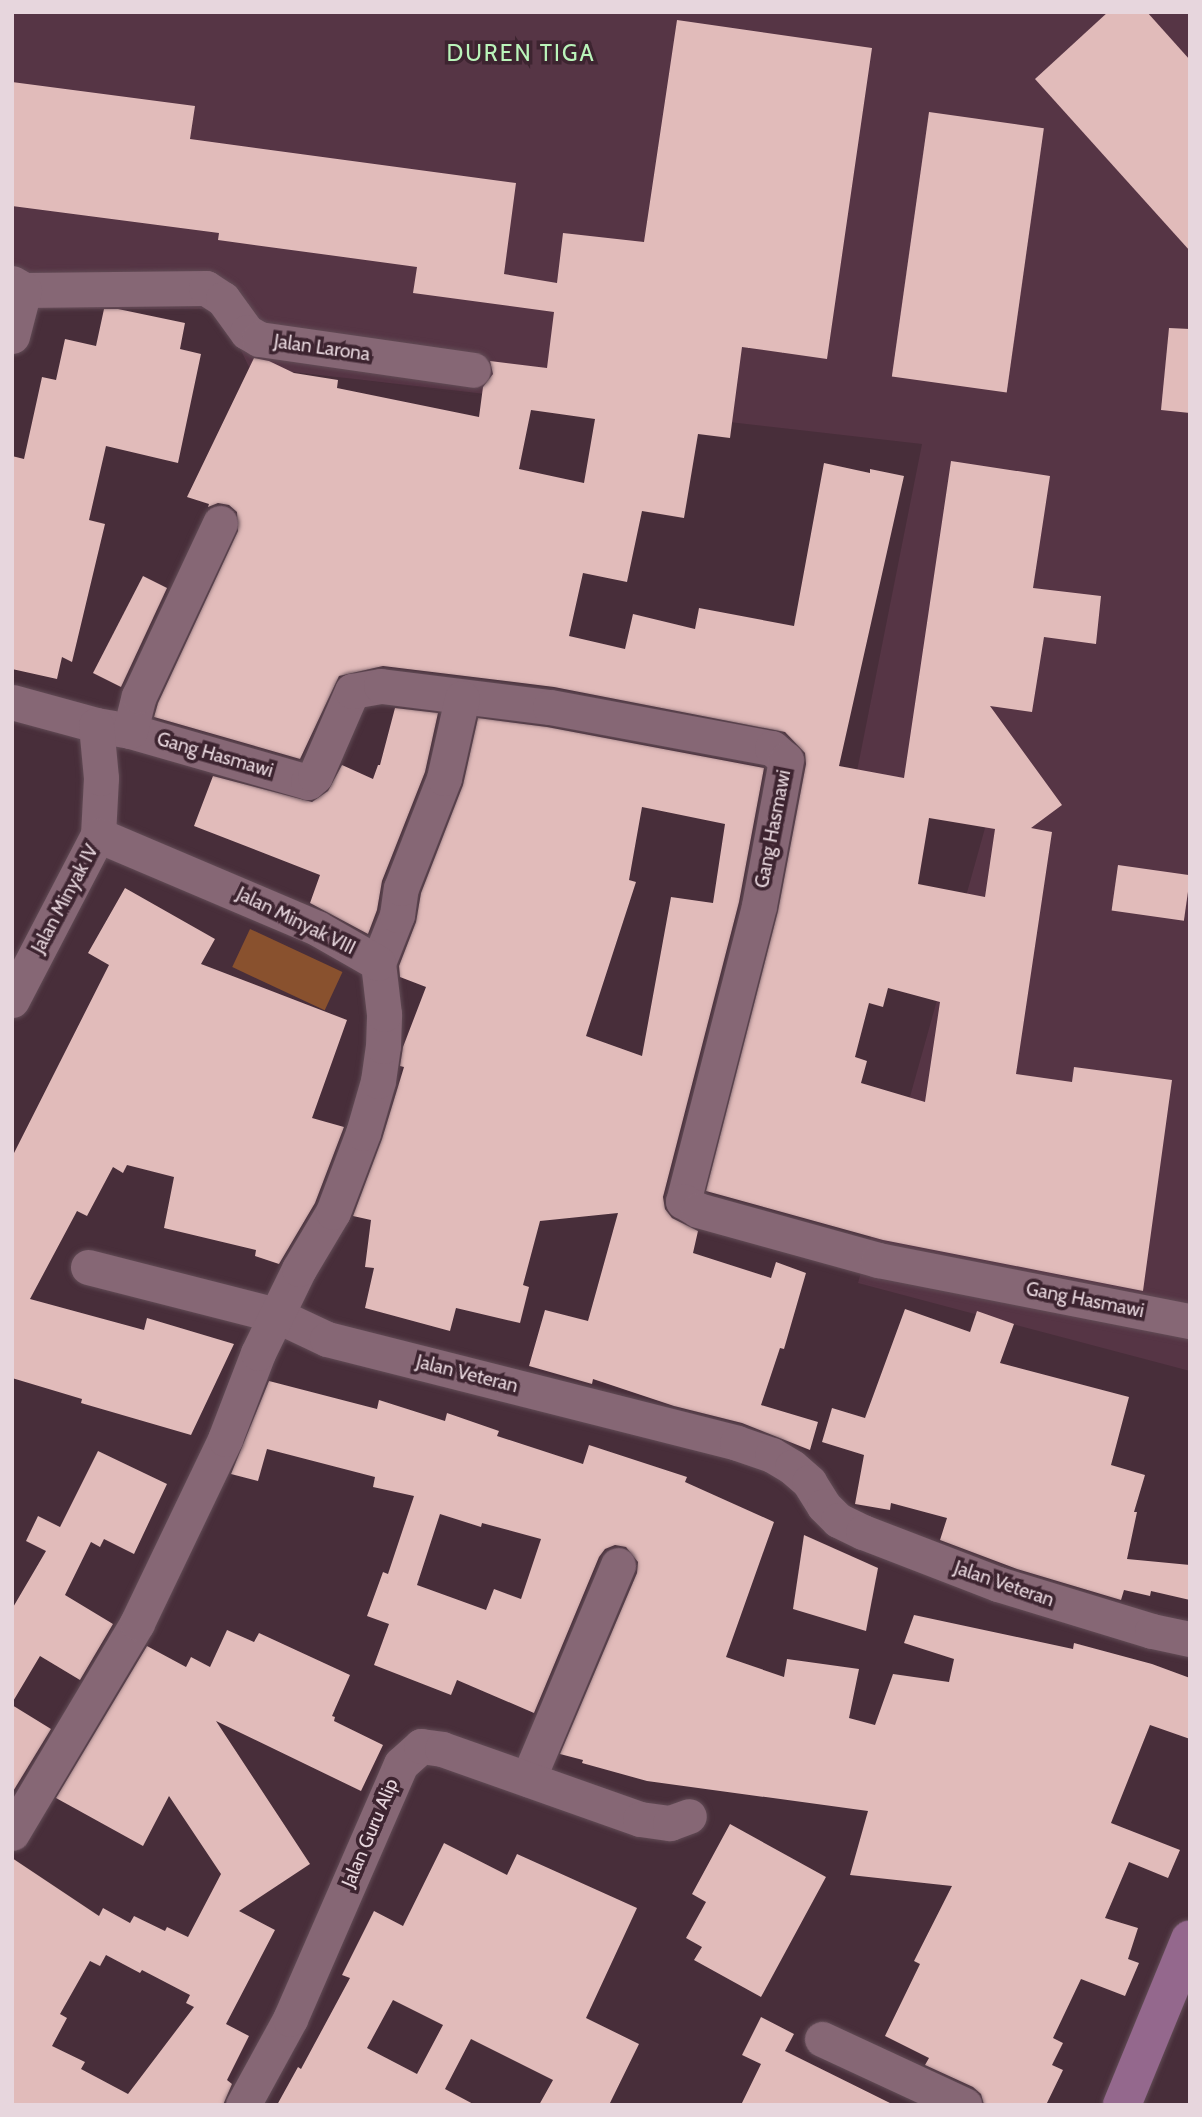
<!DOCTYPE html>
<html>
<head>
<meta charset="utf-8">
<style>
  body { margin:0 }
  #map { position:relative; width:1202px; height:2117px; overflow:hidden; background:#482e3a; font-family:Cabin,sans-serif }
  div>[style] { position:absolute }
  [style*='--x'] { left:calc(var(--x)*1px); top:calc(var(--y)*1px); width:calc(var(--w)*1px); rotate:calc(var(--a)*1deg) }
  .built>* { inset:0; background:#563545 }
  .green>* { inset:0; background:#89512e; transform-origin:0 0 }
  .building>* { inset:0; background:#e1bbba; transform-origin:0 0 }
  .roads { filter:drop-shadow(0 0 2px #624c56) drop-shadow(0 0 2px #624c56) }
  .minor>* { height:35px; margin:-17.5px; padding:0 17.5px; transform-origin:17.5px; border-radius:17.5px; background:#866775 }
  .secondary>* { height:38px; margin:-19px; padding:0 19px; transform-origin:19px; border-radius:19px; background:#94688d }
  span { translate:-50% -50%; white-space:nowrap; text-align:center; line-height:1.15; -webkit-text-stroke:7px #3d2430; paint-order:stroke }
  .street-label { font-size:19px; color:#e7d6dd }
  .quarter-label { font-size:23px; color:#baf5ba; letter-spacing:2px }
  .frame { position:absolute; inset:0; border:14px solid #e7d6dd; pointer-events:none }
</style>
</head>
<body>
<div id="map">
  <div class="built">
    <i style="clip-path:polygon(12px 12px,1190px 12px,1190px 1371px,858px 1283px,992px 803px,856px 776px,922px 444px,249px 367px,221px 309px,39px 309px,12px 293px)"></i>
  </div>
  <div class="green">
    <i style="left:250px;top:929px;width:102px;height:42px;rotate:25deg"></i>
  </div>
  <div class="building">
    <i style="clip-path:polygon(1108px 12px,1147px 12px,1190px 60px,1190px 251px,1035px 79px)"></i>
    <i style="clip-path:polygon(evenodd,677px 20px,872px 48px,827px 359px,742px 347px,730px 438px,698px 434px,684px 518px,642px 511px,627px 582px,583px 573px,569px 636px,625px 649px,633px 614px,695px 629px,699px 608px,794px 626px,824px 463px,870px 473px,870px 469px,904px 476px,839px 766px,904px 778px,951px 461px,1050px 476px,1033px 588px,1101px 596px,1096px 644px,1044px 637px,1032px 712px,990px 706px,1062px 805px,1031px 828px,1052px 832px,1016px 1074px,1072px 1082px,1074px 1067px,1172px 1080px,1143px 1291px,883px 1240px,706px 1191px,778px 911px,806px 764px,805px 753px,785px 732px,554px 687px,383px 666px,339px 676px,300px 759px,154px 717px,158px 703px,238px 531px,237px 512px,229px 505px,218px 503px,208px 507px,209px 504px,187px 497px,254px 358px,269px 361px,294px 373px,338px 380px,337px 388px,479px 417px,483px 387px,493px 374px,490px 361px,547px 368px,554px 312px,413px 293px,417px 267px,218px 240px,219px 233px,12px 206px,12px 82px,195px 106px,190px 139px,516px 183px,504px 274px,557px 283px,563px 233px,644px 242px,677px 20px,531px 410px,595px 419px,584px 483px,519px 469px,531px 410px,677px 20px,929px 818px,995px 829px,985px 897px,918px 884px,929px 818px,677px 20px,888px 988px,940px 1002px,925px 1102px,861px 1083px,867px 1061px,855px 1057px,869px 1003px,883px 1007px,888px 988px)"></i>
    <i style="left:929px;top:112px;width:116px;height:267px;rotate:8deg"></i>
    <i style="clip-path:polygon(104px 309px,118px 309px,185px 323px,180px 349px,201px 354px,178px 463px,106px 446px,89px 520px,105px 524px,72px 662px,62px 657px,57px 679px,12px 669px,12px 456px,24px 459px,42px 377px,56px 380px,65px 339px,96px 346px)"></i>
    <i style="clip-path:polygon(1169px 328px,1190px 329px,1190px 413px,1161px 410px)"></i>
    <i style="clip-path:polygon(143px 576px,167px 588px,121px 687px,93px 673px)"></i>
    <i style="clip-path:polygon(395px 708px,438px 713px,425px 772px,382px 881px,377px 910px,368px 934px,310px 903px,320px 875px,194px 826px,213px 776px,312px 802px,328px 791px,342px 765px,373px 779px,378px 765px,380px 765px)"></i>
    <i style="clip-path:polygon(evenodd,478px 718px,547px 727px,764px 768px,739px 902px,663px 1197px,665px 1209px,672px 1218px,698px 1231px,693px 1253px,771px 1278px,776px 1262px,806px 1273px,784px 1349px,780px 1348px,761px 1405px,818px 1422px,810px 1450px,742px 1423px,674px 1406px,593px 1379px,592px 1384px,529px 1366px,545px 1310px,588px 1321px,618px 1213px,540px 1221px,523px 1285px,529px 1287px,520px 1323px,456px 1308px,450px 1331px,365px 1308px,374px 1268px,365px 1267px,371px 1220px,353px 1216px,382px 1139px,404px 1067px,400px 1066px,403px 1047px,426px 987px,400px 977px,399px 966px,416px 922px,421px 893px,463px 785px,478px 718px,642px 807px,725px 824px,713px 903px,671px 897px,642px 1056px,586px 1036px,636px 882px,629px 880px,642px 807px)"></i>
    <i style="left:1118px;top:865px;width:73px;height:46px;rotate:8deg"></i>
    <i style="clip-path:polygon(125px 888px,215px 939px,201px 964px,347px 1020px,312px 1118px,344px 1127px,315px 1203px,279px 1264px,255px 1256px,256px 1250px,164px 1228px,174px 1177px,127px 1165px,123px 1173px,113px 1167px,87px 1216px,77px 1211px,30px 1299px,144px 1330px,147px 1318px,234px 1344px,191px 1435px,81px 1403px,82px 1399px,12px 1378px,12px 1157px,109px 965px,88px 953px)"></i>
    <i style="clip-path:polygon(905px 1309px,970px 1332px,977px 1311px,1014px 1324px,1000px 1363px,1129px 1397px,1111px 1465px,1145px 1475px,1134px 1512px,1137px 1512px,1127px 1559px,1190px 1565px,1190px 1600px,1151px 1591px,1150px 1596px,1124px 1590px,1121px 1600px,1017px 1569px,940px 1540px,947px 1518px,891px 1503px,890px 1510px,855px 1504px,864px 1455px,822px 1442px,832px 1408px,865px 1418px)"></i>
    <i style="clip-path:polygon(evenodd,269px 1381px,377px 1409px,379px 1400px,445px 1421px,447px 1413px,499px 1431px,497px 1436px,583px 1464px,589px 1445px,687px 1477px,685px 1482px,774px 1522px,726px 1657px,784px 1677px,787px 1659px,859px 1669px,849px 1718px,875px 1725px,893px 1674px,949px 1682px,954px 1659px,904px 1643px,914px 1615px,1073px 1649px,1074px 1643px,1152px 1664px,1190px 1678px,1190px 1739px,1150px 1725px,1111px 1823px,1180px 1850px,1168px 1878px,1129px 1862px,1105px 1918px,1138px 1928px,1128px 1959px,1139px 1963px,1125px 1996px,1081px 1979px,1053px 2038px,1063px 2043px,1052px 2065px,1063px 2070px,1046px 2105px,984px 2105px,981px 2094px,973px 2087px,925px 2065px,929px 2058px,885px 2036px,920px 1964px,914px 1961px,952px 1886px,850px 1875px,868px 1811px,647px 1781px,582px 1763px,583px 1760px,560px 1754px,637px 1573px,638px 1562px,626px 1547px,615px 1545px,605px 1549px,599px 1557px,534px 1713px,457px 1680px,451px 1695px,374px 1665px,389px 1624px,367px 1616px,383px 1572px,388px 1574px,414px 1496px,373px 1487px,375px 1477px,267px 1449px,258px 1481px,231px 1474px,269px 1381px,440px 1514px,481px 1527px,482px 1523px,541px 1539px,521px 1599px,494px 1589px,486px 1610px,417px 1585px,440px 1514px)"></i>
    <i style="clip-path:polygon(98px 1451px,167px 1484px,134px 1554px,104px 1539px,100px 1547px,91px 1542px,65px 1595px,113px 1624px,80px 1680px,40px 1656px,12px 1703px,12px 1609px,46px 1551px,26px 1541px,38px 1516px,60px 1527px)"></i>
    <i style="clip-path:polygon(804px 1535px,878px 1568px,866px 1631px,793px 1609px)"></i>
    <i style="clip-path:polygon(evenodd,227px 1630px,254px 1642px,259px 1633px,350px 1675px,332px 1716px,335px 1717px,334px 1721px,383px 1745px,361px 1791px,216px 1721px,310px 1864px,239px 1911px,275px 1930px,226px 2024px,249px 2036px,227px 2080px,232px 2084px,223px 2105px,12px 2105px,12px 1858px,99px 1916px,103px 1908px,130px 1923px,134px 1916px,165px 1931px,167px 1927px,188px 1937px,221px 1874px,169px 1796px,143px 1846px,56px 1798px,147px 1646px,186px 1667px,191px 1657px,210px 1667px,227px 1630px,106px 1955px,140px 1973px,142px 1970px,190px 1995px,186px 2003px,194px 2007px,128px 2094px,81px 2069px,85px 2062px,52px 2046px,67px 2018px,60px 2014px,90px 1961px,100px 1966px,106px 1955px)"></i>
    <i style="clip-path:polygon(12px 1705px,51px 1729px,12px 1793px)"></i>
    <i style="clip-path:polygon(730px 1824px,826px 1877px,761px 1997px,694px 1960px,702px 1947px,686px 1938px,706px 1902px,692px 1894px)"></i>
    <i style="clip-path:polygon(evenodd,444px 1843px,507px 1875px,517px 1854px,637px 1908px,586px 2018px,639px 2044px,609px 2105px,539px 2105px,553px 2080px,471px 2039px,445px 2089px,475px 2105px,277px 2105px,298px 2067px,301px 2069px,350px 1978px,342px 1975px,374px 1911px,403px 1926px,444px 1843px,393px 2000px,443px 2025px,417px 2074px,367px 2048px,393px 2000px)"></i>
    <i style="clip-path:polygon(761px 2017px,794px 2034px,785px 2051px,894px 2105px,741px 2105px,761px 2064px,742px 2055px)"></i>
  </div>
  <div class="roads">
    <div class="minor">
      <i style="--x:12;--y:283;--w:14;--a:30"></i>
      <i style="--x:24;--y:290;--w:182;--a:-0.6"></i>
      <i style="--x:206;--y:288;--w:20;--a:33"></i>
      <i style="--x:223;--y:299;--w:41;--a:54"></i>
      <i style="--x:247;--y:332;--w:14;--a:30"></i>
      <i style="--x:259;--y:339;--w:216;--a:8.2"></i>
      <i style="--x:12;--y:336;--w:48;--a:-75.4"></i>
      <i style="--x:12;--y:702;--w:87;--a:15.3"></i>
      <i style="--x:96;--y:725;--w:35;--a:10"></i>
      <i style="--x:130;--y:731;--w:185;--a:16"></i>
      <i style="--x:308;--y:782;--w:9;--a:-41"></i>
      <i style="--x:315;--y:776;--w:93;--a:-66.5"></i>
      <i style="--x:352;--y:691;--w:29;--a:-10"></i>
      <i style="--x:381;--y:686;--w:170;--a:7.1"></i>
      <i style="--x:550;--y:707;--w:226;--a:10.5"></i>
      <i style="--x:772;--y:748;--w:18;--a:41"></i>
      <i style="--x:786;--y:760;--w:148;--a:100.5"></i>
      <i style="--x:759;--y:906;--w:305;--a:104.4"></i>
      <i style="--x:683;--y:1201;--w:17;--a:31"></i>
      <i style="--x:698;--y:1210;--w:187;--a:15.5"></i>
      <i style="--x:878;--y:1260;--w:318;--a:11.1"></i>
      <i style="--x:130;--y:731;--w:36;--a:-76"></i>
      <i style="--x:139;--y:696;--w:191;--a:-64.9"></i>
      <i style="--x:378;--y:963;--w:52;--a:-68.4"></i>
      <i style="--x:397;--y:915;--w:27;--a:-82"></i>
      <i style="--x:401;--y:888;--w:118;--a:-68.6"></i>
      <i style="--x:444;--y:778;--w:82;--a:-77.3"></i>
      <i style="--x:12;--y:1000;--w:186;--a:-62.5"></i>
      <i style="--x:98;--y:835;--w:57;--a:-87"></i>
      <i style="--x:101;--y:778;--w:53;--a:-95.4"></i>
      <i style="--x:88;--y:1267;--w:194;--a:14.3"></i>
      <i style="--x:276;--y:1315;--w:56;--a:25.2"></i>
      <i style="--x:327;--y:1339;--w:423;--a:14.2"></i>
      <i style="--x:737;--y:1443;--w:37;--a:19"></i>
      <i style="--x:772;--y:1455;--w:23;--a:31"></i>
      <i style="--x:792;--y:1467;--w:23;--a:41"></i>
      <i style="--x:809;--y:1482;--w:28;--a:58"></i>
      <i style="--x:824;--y:1506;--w:20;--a:45"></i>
      <i style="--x:838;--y:1520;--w:28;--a:26"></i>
      <i style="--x:863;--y:1532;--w:145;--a:21.1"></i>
      <i style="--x:998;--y:1584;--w:161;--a:17"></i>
      <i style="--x:1152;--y:1631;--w:39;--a:12"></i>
      <i style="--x:528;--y:1779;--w:232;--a:-67.2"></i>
      <i style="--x:12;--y:1833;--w:244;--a:-59.2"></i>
      <i style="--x:137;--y:1623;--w:204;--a:-64.4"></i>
      <i style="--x:225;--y:1439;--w:92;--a:-69"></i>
      <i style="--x:258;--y:1353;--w:93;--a:-64"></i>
      <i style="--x:299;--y:1269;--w:66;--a:-59.2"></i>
      <i style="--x:333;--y:1212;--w:85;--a:-69.2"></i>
      <i style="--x:363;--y:1133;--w:54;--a:-73.9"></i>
      <i style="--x:378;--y:1081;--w:35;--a:-82"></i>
      <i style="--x:383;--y:1046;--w:32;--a:-88"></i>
      <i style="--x:384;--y:1014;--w:51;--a:-96.7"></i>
      <i style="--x:378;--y:963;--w:70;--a:-150.2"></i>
      <i style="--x:317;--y:928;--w:238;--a:-157"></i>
      <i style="--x:822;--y:2039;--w:157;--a:24.9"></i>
      <i style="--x:243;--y:2105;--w:98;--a:-61.3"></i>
      <i style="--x:290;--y:2019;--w:278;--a:-66.5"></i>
      <i style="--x:401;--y:1764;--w:27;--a:-42"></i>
      <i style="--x:421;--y:1746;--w:21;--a:8"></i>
      <i style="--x:442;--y:1749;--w:210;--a:19.5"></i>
      <i style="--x:640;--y:1819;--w:30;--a:8"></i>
      <i style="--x:670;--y:1823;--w:20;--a:-20"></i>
    </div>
    <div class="secondary">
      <i style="--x:1122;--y:2105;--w:179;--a:-67.7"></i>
    </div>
  </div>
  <div class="street-label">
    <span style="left:322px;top:348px;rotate:8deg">Jalan Larona</span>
    <span style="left:215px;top:755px;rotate:16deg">Gang Hasmawi</span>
    <span style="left:773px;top:829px;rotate:-79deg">Gang Hasmawi</span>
    <span style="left:65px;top:899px;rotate:-62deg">Jalan Minyak IV</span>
    <span style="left:296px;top:921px;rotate:26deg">Jalan Minyak VIII</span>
    <span style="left:1085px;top:1300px;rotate:11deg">Gang Hasmawi</span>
    <span style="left:467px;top:1374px;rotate:14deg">Jalan Veteran</span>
    <span style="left:1004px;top:1584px;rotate:19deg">Jalan Veteran</span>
    <span style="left:370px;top:1833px;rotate:-67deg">Jalan Guru Alip</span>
  </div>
  <div class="quarter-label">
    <span style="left:521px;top:53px">DUREN TIGA</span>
  </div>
  <div class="frame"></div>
</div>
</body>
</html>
